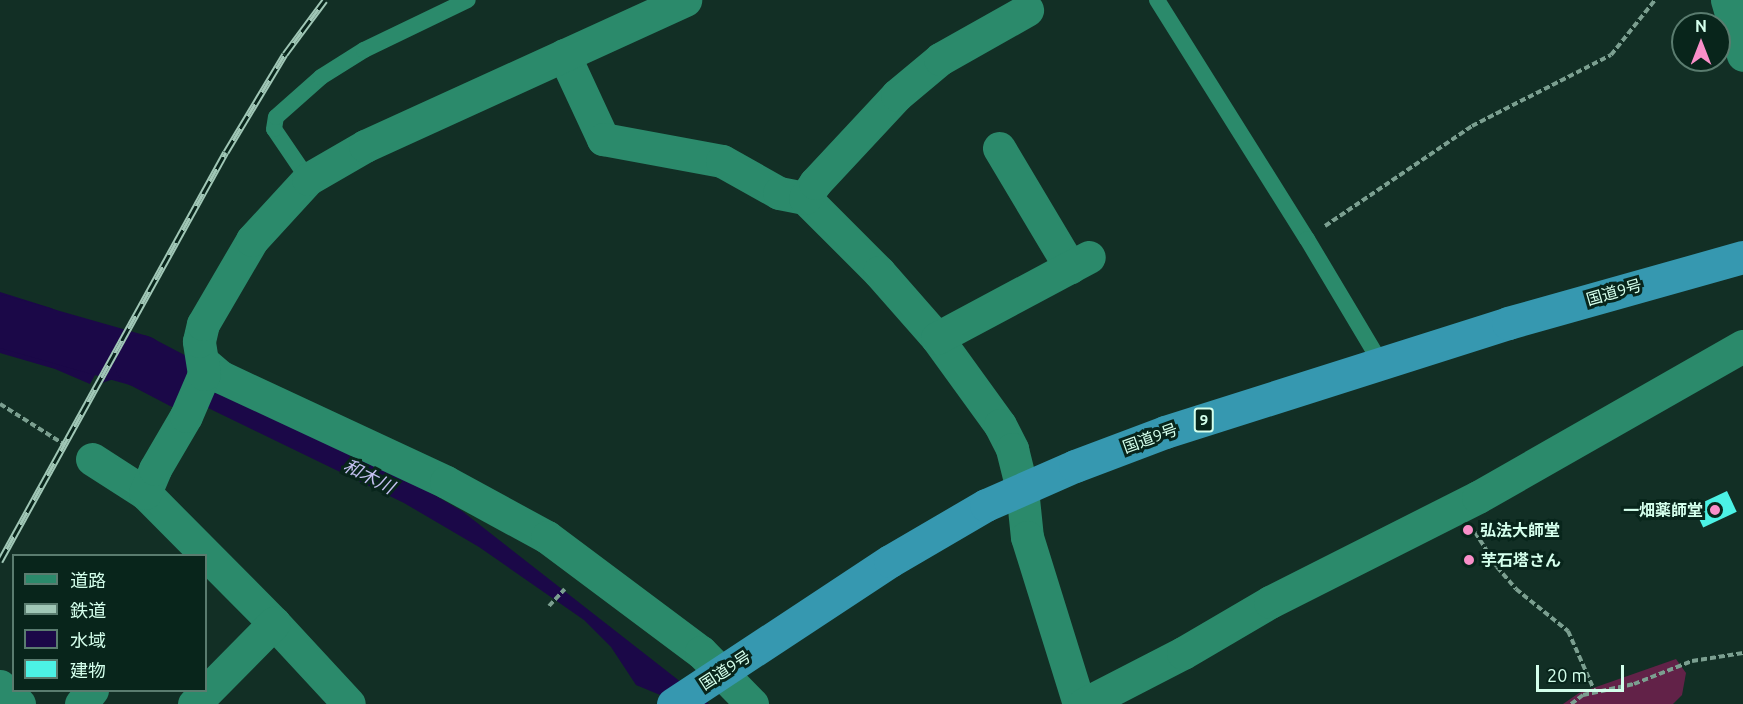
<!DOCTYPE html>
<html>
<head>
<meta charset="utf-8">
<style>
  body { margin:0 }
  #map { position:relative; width:1743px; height:704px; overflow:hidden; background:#122f25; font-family:Ubuntu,"Noto Sans JP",sans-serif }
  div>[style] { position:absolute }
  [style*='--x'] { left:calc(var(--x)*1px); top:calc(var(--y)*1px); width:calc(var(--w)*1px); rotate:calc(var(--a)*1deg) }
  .green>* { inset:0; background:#622248 }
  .water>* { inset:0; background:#1b0848 }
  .river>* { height:52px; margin:-26px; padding:0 26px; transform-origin:26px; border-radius:26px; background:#1b0848 }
  .building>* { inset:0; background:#4cf2e5; transform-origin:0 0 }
  .path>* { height:4px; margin-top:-2px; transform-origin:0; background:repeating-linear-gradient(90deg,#7b9f90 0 6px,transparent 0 9px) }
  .service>* { height:16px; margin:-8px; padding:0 8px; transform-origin:8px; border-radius:8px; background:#2b8a6b }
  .minor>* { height:33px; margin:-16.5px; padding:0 16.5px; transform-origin:16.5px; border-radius:16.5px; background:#2b8a6b }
  .trunk>* { height:33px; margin:-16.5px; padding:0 16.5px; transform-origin:16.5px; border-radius:16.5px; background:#3698b0 }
  .rail>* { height:7px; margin-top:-3.5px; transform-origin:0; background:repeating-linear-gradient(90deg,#08251b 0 14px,#a0c7b6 0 28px); box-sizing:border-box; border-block:2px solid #a0c7b6 }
  .dots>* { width:16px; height:16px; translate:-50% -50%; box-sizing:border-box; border:3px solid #08251b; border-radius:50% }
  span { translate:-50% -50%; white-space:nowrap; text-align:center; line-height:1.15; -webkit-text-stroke:6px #08251b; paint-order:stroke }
  .shield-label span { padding:2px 4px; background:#08251b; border:2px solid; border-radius:4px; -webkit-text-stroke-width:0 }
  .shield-label { font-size:15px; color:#d4ffec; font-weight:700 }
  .street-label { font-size:16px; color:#d4ffec }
  .poi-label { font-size:16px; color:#d4ffec; font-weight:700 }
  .right { translate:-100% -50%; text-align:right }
  .left { translate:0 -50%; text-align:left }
  .water-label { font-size:18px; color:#c3c0f0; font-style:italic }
  .legend { position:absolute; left:12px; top:554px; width:195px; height:138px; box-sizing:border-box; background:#08251b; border:2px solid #5a7c6f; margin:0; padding:8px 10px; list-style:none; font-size:18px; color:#d4ffec }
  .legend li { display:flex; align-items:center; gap:12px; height:30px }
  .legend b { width:30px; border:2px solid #5a7c6f }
  .north { position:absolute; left:1671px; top:12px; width:60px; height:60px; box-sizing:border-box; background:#08251b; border:2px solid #5a7c6f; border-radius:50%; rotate:0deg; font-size:16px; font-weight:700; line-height:24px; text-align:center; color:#d4ffec }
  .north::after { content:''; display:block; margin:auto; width:21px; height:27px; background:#f98fc9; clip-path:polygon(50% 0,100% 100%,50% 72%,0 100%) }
  .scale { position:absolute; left:1536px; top:665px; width:88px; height:27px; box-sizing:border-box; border:3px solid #d4ffec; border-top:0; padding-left:8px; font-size:18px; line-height:21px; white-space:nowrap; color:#d4ffec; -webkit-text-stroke:4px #08251b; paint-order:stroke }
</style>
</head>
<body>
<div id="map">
  <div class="green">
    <i style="clip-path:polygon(1676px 659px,1686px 673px,1682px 695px,1673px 704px,1563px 704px,1579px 693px)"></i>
  </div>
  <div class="water">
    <i style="clip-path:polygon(0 292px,51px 308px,116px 337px,90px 384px,55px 369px,0 353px)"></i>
    <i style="clip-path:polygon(124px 340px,348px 445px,462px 511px,709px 704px,682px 704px,636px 685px,611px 647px,584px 620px,479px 547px,404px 503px,134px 372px,99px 384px)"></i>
  </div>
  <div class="river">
    <i style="--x:0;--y:321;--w:146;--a:15.9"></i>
    <i style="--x:140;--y:361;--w:47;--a:27.6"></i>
  </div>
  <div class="building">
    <i style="left:1727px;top:491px;width:23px;height:37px;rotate:65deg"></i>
  </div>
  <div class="path">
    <i style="--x:1325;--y:226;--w:178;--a:-34.2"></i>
    <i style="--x:1472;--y:126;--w:156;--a:-27.1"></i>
    <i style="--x:1611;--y:55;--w:70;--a:-51.3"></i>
    <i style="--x:0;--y:404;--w:77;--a:32.2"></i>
    <i style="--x:1475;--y:532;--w:41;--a:57.8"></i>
    <i style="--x:1497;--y:567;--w:29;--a:49"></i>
    <i style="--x:1516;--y:589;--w:67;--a:38.9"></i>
    <i style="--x:1568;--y:631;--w:67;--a:66.1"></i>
    <i style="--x:549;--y:606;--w:23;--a:-47"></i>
    <i style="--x:1571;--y:704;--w:15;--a:-37"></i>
    <i style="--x:1583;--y:695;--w:52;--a:-12.2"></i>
    <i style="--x:1634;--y:684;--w:62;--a:-21.6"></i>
    <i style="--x:1692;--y:661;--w:52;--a:-8.9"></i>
  </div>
  <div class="service">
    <i style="--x:1157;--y:0;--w:282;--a:57.9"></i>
    <i style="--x:1307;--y:239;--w:144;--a:59.2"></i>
    <i style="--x:308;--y:179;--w:60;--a:-124.2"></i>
    <i style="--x:274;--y:129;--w:12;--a:-81"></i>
    <i style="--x:276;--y:117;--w:60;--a:-41.6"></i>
    <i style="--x:321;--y:77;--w:51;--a:-32.1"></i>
    <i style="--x:364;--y:50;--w:115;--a:-25.7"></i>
  </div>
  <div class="minor">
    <i style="--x:1727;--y:0;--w:57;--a:73.8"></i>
    <i style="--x:564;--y:55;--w:93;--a:65.1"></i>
    <i style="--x:603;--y:139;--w:121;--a:10.5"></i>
    <i style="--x:722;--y:161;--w:65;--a:29.3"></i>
    <i style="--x:779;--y:193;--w:26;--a:11"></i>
    <i style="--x:805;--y:198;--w:105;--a:45"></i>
    <i style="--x:879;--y:272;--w:88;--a:48.7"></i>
    <i style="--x:937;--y:338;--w:107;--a:54.1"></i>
    <i style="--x:1000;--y:425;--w:27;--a:63"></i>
    <i style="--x:1012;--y:449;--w:41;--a:76"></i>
    <i style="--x:1022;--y:489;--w:48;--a:84.1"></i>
    <i style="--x:1027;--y:537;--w:175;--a:72.7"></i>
    <i style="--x:999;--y:148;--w:139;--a:59.2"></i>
    <i style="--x:805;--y:198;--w:18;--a:-56"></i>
    <i style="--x:815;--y:183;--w:120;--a:-47"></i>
    <i style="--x:897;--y:95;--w:56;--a:-39.9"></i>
    <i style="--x:940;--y:59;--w:100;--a:-29.4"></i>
    <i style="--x:937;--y:338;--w:172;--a:-28.1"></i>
    <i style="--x:203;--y:362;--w:23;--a:40"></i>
    <i style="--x:221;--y:377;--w:248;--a:25"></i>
    <i style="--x:446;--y:482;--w:115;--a:28.6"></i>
    <i style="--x:547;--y:537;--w:192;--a:36.8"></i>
    <i style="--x:701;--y:652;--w:73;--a:45.6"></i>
    <i style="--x:92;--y:459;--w:63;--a:32.7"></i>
    <i style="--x:145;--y:493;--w:183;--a:45.2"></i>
    <i style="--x:274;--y:623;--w:110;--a:47.2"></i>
    <i style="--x:145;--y:493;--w:26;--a:-67"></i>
    <i style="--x:155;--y:469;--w:61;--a:-59.7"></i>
    <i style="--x:186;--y:416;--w:46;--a:-66.8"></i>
    <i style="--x:204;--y:374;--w:33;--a:-99"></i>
    <i style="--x:199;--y:341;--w:17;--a:-77"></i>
    <i style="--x:203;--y:324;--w:97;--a:-59.7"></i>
    <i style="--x:252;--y:240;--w:83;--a:-47.4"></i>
    <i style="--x:308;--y:179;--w:66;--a:-30.1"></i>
    <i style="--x:365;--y:146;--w:352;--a:-24.5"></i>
    <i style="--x:0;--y:686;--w:26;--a:43"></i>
    <i style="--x:81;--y:704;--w:18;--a:-52"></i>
    <i style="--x:194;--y:704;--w:114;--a:-45.4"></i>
    <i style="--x:1084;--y:704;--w:111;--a:-27.3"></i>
    <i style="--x:1183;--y:653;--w:101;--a:-30.4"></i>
    <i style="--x:1270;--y:602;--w:233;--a:-26.8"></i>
    <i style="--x:1478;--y:497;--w:305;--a:-29.7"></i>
  </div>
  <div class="trunk">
    <i style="--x:673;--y:704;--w:260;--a:-33.4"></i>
    <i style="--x:890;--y:561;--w:111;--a:-30.3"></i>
    <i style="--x:986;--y:505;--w:97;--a:-23.7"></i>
    <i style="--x:1075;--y:466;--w:96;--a:-20.7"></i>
    <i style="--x:1165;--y:432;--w:360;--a:-17.6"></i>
    <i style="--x:1508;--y:323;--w:244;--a:-15.7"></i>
  </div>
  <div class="rail">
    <i style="--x:0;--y:561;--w:467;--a:-61.1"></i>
    <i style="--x:226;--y:152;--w:114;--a:-59"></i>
    <i style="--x:285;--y:54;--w:67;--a:-53.5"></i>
  </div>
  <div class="dots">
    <i style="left:1715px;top:510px;background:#f98fc9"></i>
    <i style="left:1468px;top:530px;background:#f98fc9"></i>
    <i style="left:1469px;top:560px;background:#f98fc9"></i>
  </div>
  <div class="shield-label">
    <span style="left:1204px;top:420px">9</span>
  </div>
  <div class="street-label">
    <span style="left:1614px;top:292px;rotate:-16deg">国道9号</span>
    <span style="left:1150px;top:438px;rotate:-20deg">国道9号</span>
    <span style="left:725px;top:670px;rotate:-33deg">国道9号</span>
  </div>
  <div class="poi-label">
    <span class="right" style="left:1703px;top:510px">一畑薬師堂</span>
    <span class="left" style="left:1480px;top:530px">弘法大師堂</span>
    <span class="left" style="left:1481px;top:560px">芋石塔さん</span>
  </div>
  <div class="water-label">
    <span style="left:369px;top:476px;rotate:27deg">和木川</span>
  </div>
  <ul class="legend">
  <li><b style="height:8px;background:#2b8a6b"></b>道路</li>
  <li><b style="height:8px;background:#a0c7b6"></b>鉄道</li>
  <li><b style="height:16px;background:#1b0848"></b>水域</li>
  <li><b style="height:16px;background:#4cf2e5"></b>建物</li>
  </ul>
  <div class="north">N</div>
  <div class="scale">20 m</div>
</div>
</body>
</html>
